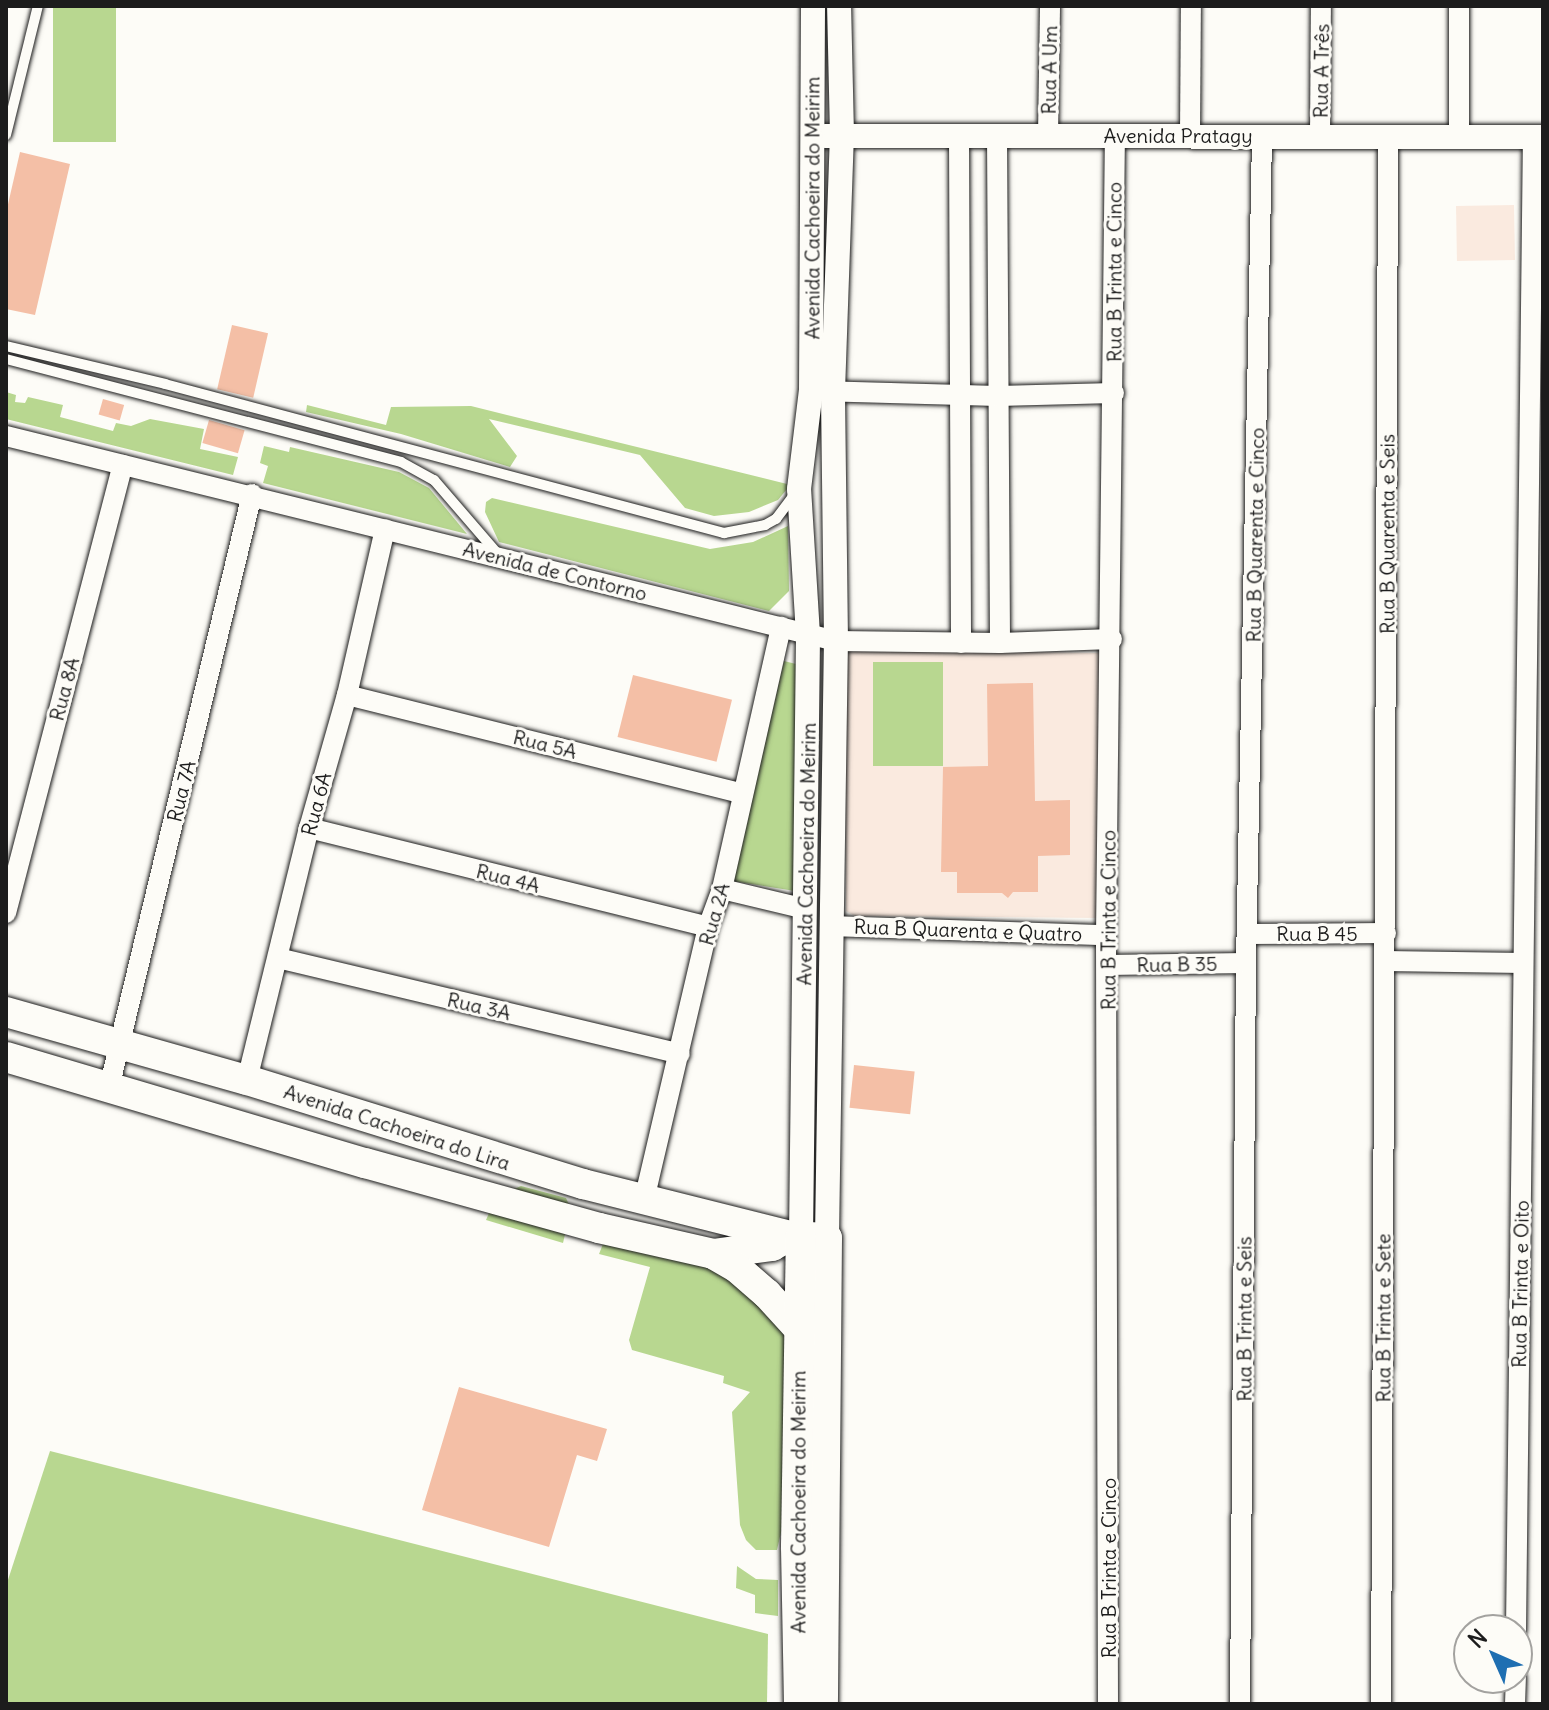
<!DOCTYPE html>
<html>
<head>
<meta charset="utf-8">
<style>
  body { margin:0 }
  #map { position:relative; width:1549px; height:1710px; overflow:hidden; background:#fdfcf7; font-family:Delius,sans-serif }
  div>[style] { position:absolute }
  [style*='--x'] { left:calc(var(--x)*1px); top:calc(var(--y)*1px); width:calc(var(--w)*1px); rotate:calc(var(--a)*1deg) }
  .built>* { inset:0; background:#faeadf; transform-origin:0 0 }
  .green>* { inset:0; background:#b8d790; transform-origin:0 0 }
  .building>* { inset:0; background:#f4bfa6; transform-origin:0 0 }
  .roads { filter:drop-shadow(0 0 2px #1c1c1c) drop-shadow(0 0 2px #1c1c1c) }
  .service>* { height:10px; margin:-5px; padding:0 5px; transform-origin:5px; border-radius:5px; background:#fdfcf7 }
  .minor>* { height:20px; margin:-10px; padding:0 10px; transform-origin:10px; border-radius:10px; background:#fdfcf7 }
  .tertiary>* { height:24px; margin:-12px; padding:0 12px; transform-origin:12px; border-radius:12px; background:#fdfcf7 }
  .primary>* { height:30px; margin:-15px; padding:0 15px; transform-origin:15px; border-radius:15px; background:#fdfcf7 }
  span { translate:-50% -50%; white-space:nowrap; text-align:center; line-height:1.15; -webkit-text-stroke:6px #fdfcf7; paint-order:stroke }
  .street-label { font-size:20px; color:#1c1c1c }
  .frame { position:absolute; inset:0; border:8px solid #1c1c1c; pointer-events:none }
  .north { position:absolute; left:1453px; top:1614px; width:80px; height:80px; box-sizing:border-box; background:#fdfcf7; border:2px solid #a3a29f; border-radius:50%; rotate:315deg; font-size:22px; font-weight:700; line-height:32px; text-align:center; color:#1c1c1c }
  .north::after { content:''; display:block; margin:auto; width:28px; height:36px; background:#1f6fb2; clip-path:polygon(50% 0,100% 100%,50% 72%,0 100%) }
</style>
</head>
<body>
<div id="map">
  <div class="built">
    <i style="left:1514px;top:205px;width:55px;height:58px;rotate:89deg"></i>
    <i style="clip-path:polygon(845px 650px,1104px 653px,1101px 918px,855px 916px,846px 911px)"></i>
  </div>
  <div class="green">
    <i style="left:53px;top:6px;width:63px;height:136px"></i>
    <i style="clip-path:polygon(6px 392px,16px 395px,15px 402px,25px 403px,28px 397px,63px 405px,60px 417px,113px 431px,116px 423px,131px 426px,150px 419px,204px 429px,200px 449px,238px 457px,233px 475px,6px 419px)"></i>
    <i style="clip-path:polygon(307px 405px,386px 425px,391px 407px,471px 406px,787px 484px,787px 489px,778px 500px,749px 512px,714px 516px,685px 508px,640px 455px,489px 419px,517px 456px,510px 467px,401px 434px,306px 412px)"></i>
    <i style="clip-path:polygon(264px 446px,289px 452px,290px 447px,399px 472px,429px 488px,467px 534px,263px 483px,268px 466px,260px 463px)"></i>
    <i style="clip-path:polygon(492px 498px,710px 549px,753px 542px,788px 526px,789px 591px,769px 611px,499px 542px,485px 512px,486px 502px)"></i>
    <i style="clip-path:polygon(784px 661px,800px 665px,795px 891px,732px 881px)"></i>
    <i style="left:873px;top:662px;width:70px;height:104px"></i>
    <i style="clip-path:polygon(521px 1186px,566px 1198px,571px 1209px,563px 1243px,486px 1220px,493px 1204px,505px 1193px)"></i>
    <i style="clip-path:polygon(603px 1244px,753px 1261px,781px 1290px,784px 1312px,787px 1506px,777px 1550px,756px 1550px,746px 1540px,740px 1525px,732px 1412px,750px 1392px,723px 1383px,724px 1376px,632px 1350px,629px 1340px,650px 1267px,599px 1254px)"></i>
    <i style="clip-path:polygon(50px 1451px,768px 1634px,767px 1704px,6px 1704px,6px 1586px)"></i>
    <i style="clip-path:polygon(737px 1566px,756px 1579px,778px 1580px,778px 1616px,755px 1613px,755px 1595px,736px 1588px)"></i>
  </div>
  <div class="building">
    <i style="clip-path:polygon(20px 152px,70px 164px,35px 315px,6px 309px,6px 213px)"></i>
    <i style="left:232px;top:325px;width:37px;height:66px;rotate:13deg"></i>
    <i style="left:103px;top:399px;width:22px;height:16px;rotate:16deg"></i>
    <i style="left:209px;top:420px;width:37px;height:24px;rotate:16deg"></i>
    <i style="left:633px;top:675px;width:102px;height:64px;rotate:14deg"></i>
    <i style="clip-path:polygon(1033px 683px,1035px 801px,1070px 800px,1070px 855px,1038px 856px,1038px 892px,1013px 892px,1008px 898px,1002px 893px,957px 893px,957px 872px,941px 872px,943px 767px,988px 766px,987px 684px)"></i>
    <i style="left:854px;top:1065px;width:61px;height:43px;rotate:6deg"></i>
    <i style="clip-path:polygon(459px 1387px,607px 1429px,597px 1461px,577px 1455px,549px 1547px,422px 1510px)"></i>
  </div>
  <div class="roads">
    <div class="service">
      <i style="--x:6;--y:135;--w:133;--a:-76.1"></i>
      <i style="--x:6;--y:346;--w:163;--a:13.4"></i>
      <i style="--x:165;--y:384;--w:579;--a:14.93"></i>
      <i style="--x:724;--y:533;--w:42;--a:-11"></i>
      <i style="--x:765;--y:525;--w:13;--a:-29"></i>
      <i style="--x:776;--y:519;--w:35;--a:-53"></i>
      <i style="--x:6;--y:359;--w:408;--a:14.6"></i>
      <i style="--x:401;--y:462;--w:38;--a:29"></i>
      <i style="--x:434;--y:480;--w:96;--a:49.2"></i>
    </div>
    <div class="minor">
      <i style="--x:1459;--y:6;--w:131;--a:90"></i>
      <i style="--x:959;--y:134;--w:509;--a:89.77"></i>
      <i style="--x:997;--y:134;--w:509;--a:89.66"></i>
      <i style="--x:1048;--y:135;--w:129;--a:-89.1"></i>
      <i style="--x:1190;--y:135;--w:129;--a:-89.6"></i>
      <i style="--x:1320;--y:136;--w:130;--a:-89.6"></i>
      <i style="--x:818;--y:391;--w:180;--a:1.6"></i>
      <i style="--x:998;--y:396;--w:116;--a:-1.5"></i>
      <i style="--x:6;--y:436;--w:855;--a:13.87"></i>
      <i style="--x:836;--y:641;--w:164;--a:0.7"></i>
      <i style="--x:1000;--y:643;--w:112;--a:-2"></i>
      <i style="--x:347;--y:695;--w:408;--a:14"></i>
      <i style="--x:309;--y:828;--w:411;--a:13.9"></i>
      <i style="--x:722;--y:889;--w:85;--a:13.5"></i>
      <i style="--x:6;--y:913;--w:463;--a:-75.4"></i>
      <i style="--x:830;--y:926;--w:276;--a:1.9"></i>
      <i style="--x:1248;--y:934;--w:138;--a:-0.4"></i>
      <i style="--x:278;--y:958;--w:413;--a:13.4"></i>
      <i style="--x:1385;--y:961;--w:138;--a:0.8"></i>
      <i style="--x:1107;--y:965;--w:139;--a:-0.8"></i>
      <i style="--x:247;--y:1080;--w:260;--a:-76.2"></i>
      <i style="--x:309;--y:828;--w:138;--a:-74.1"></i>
      <i style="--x:347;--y:695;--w:170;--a:-77.1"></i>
      <i style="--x:109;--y:1088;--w:611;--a:-76.46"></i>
      <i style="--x:644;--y:1200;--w:280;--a:-76.8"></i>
      <i style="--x:708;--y:927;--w:40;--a:-69.8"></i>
      <i style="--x:722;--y:889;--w:269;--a:-77.3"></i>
      <i style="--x:1516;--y:1630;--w:1493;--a:-89.35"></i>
      <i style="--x:1108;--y:1704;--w:769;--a:-90.15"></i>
      <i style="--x:1106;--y:935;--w:800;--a:-89.36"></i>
      <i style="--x:1240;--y:1704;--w:741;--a:-89.54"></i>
      <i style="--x:1246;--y:963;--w:827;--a:-88.89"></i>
      <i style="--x:1381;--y:1704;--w:1569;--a:-89.74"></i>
      <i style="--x:1515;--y:1704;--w:26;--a:-88"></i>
    </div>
    <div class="tertiary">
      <i style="--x:825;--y:136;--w:718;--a:0.08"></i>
      <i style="--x:801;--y:1236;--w:601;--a:-89.33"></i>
      <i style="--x:808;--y:635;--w:146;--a:-93.5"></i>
      <i style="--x:799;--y:489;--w:100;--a:-83.1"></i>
      <i style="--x:811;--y:390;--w:384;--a:-89.7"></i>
      <i style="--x:827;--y:1238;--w:597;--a:-89.14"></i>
      <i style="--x:836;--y:641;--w:250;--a:-90.7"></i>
      <i style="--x:833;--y:391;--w:256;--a:-88"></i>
      <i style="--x:842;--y:135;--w:129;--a:-91.3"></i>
    </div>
    <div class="primary">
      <i style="--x:6;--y:1012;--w:250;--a:15.8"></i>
      <i style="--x:247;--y:1080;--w:352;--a:17.2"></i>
      <i style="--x:583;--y:1184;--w:213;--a:14.1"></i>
      <i style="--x:790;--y:1236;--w:37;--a:3"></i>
      <i style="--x:827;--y:1238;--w:466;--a:90.5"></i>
      <i style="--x:6;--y:1057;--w:374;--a:16.5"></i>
      <i style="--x:365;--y:1163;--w:243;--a:15.5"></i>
      <i style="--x:599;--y:1228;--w:117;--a:12.8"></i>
      <i style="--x:713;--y:1254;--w:60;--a:-7.7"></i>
      <i style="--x:772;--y:1246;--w:21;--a:-29"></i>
      <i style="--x:713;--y:1254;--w:28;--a:30"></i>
      <i style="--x:737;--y:1268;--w:40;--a:41"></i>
      <i style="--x:767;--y:1294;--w:47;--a:47.6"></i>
      <i style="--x:799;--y:1704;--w:158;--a:-91.1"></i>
      <i style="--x:796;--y:1546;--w:310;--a:-89.1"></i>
    </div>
  </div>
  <div class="street-label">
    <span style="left:1049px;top:70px;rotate:-89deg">Rua A Um</span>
    <span style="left:1321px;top:71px;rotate:-89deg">Rua A Três</span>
    <span style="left:1178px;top:135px">Avenida Pratagy</span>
    <span style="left:812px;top:208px;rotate:-90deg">Avenida Cachoeira do Meirim</span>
    <span style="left:1114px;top:272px;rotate:-90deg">Rua B Trinta e Cinco</span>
    <span style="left:1387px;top:534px;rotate:-90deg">Rua B Quarenta e Seis</span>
    <span style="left:1255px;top:535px;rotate:-89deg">Rua B Quarenta e Cinco</span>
    <span style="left:555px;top:571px;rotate:14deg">Avenida de Contorno</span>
    <span style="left:64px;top:689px;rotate:-75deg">Rua 8A</span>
    <span style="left:545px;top:744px;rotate:14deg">Rua 5A</span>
    <span style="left:181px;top:791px;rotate:-76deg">Rua 7A</span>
    <span style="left:316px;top:804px;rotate:-75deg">Rua 6A</span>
    <span style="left:806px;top:854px;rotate:-89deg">Avenida Cachoeira do Meirim</span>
    <span style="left:508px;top:878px;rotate:14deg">Rua 4A</span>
    <span style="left:714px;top:914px;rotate:-74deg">Rua 2A</span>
    <span style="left:1108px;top:920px;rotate:-90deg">Rua B Trinta e Cinco</span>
    <span style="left:968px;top:930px;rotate:2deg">Rua B Quarenta e Quatro</span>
    <span style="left:1317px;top:933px">Rua B 45</span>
    <span style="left:1177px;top:964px;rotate:-1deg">Rua B 35</span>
    <span style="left:479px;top:1006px;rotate:13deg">Rua 3A</span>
    <span style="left:397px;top:1127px;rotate:18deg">Avenida Cachoeira do Lira</span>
    <span style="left:1520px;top:1284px;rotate:-89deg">Rua B Trinta e Oito</span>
    <span style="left:1383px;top:1318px;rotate:-90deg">Rua B Trinta e Sete</span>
    <span style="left:1244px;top:1319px;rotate:-90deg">Rua B Trinta e Seis</span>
    <span style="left:798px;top:1502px;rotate:-90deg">Avenida Cachoeira do Meirim</span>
    <span style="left:1108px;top:1568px;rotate:-90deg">Rua B Trinta e Cinco</span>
  </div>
  <div class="frame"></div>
  <div class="north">N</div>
</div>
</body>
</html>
